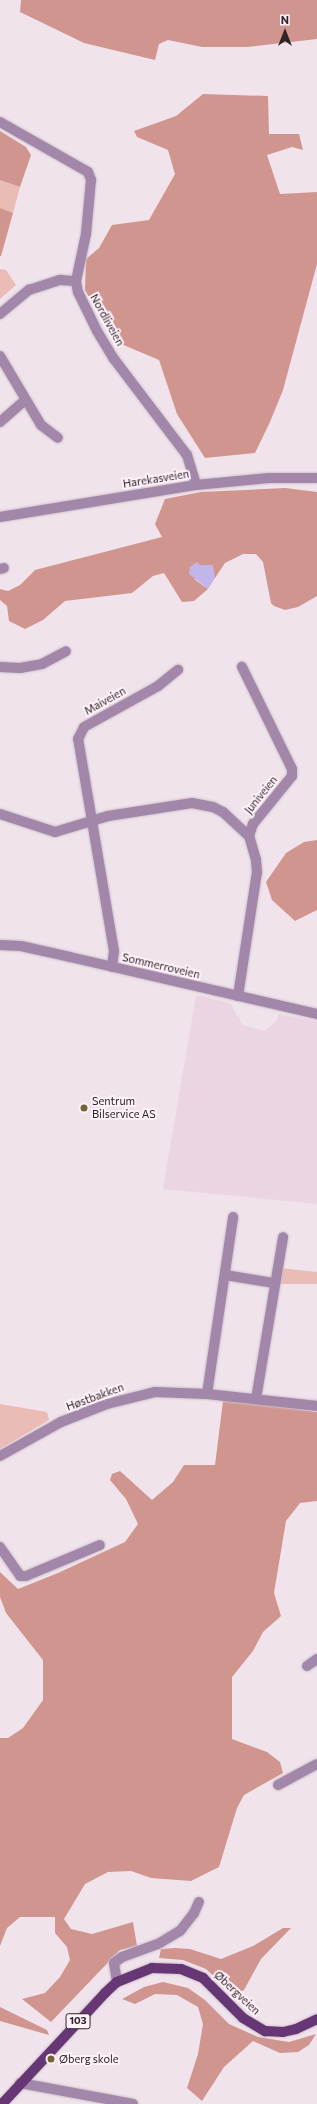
<!DOCTYPE html>
<html>
<head>
<meta charset="utf-8">
<style>
  body { margin:0 }
  #map { position:relative; width:317px; height:2104px; overflow:hidden; background:#f1e3ec; font-family:Commissioner,sans-serif }
  div>[style] { position:absolute }
  [style*='--x'] { left:calc(var(--x)*1px); top:calc(var(--y)*1px); width:calc(var(--w)*1px); rotate:calc(var(--a)*1deg) }
  .built>* { inset:0; background:#ebd5e2 }
  .green>* { inset:0; background:#ebbbb6 }
  .forest>* { inset:0; background:#d1958f }
  .water>* { inset:0; background:#c2b5e9 }
  .roads { filter:drop-shadow(0 0 1px #cdc1c9) drop-shadow(0 0 1px #cdc1c9) }
  .minor>* { height:10px; margin:-5px; padding:0 5px; transform-origin:5px; border-radius:5px; background:#a387ab }
  .tertiary>* { height:10px; margin:-5px; padding:0 5px; transform-origin:5px; border-radius:5px; background:#a387ab }
  .primary>* { height:10px; margin:-5px; padding:0 5px; transform-origin:5px; border-radius:5px; background:#673675 }
  .dots>* { width:11px; height:11px; translate:-50% -50%; box-sizing:border-box; border:2px solid #fff0f9; border-radius:50% }
  span { translate:-50% -50%; white-space:nowrap; text-align:center; line-height:1.15; -webkit-text-stroke:4px #fff0f9; paint-order:stroke }
  .shield-label span { padding:1px 3px; background:#fff0f9; border:1px solid; border-radius:3px; -webkit-text-stroke-width:0 }
  .shield-label { font-size:10px; color:#2b2528; font-weight:700 }
  .street-label { font-size:11px; color:#2b2528 }
  .poi-label { font-size:11px; color:#2b2528 }
  .left { translate:0 -50%; text-align:left }
  .north { position:absolute; left:265px; top:12px; width:40px; height:40px; -webkit-text-stroke:3px #fff0f9; paint-order:stroke; rotate:0deg; font-size:11px; font-weight:700; line-height:16px; text-align:center; color:#2b2528 }
  .north::after { content:''; display:block; margin:auto; width:14px; height:18px; background:#2b2528; clip-path:polygon(50% 0,100% 100%,50% 72%,0 100%) }
</style>
</head>
<body>
<div id="map">
  <div class="built">
    <i style="clip-path:polygon(196px 995px,230px 1003px,243px 1025px,265px 1031px,277px 1020px,278px 1014px,317px 1021px,317px 1204px,163px 1189px)"></i>
  </div>
  <div class="green">
    <i style="clip-path:polygon(0 180px,20px 187px,13px 213px,0 208px)"></i>
    <i style="clip-path:polygon(0 269px,6px 270px,16px 285px,0 299px)"></i>
    <i style="clip-path:polygon(279px 1268px,317px 1272px,317px 1284px,280px 1284px)"></i>
    <i style="clip-path:polygon(0 1404px,47px 1412px,49px 1420px,0 1449px)"></i>
  </div>
  <div class="forest">
    <i style="clip-path:polygon(21px 0,317px 0,317px 39px,248px 47px,202px 47px,168px 40px,159px 44px,155px 60px,84px 43px,20px 12px)"></i>
    <i style="clip-path:polygon(203px 94px,268px 96px,269px 134px,299px 134px,303px 150px,292px 147px,267px 155px,280px 194px,317px 192px,317px 264px,283px 390px,270px 422px,255px 453px,205px 458px,177px 414px,159px 360px,114px 341px,85px 290px,86px 259px,99px 248px,112px 225px,149px 220px,175px 174px,168px 150px,137px 137px,134px 131px,176px 116px)"></i>
    <i style="clip-path:polygon(0 131px,26px 147px,31px 155px,20px 187px,0 180px)"></i>
    <i style="clip-path:polygon(0 208px,13px 213px,1px 256px,0 256px)"></i>
    <i style="clip-path:polygon(285px 488px,317px 492px,317px 596px,298px 607px,285px 610px,274px 606px,271px 603px,263px 562px,256px 554px,243px 554px,225px 563px,215px 578px,194px 579px,208px 589px,194px 601px,182px 602px,164px 573px,153px 576px,132px 593px,65px 601px,43px 620px,25px 629px,9px 621px,7px 606px,0 600px,0 589px,8px 591px,20px 585px,35px 570px,162px 537px,155px 524px,165px 499px,201px 492px)"></i>
    <i style="clip-path:polygon(317px 840px,317px 910px,295px 921px,272px 900px,266px 882px,286px 853px,304px 842px)"></i>
    <i style="clip-path:polygon(235px 1400px,317px 1412px,317px 1501px,300px 1503px,286px 1521px,274px 1593px,281px 1616px,263px 1632px,253px 1651px,232px 1677px,232px 1739px,267px 1752px,280px 1762px,283px 1773px,244px 1795px,237px 1808px,219px 1867px,191px 1881px,151px 1878px,131px 1871px,108px 1872px,85px 1884px,64px 1919px,71px 1929px,92px 1934px,133px 1922px,137px 1946px,120px 1950px,51px 2022px,22px 1999px,45px 1993px,60px 1977px,70px 1960px,67px 1947px,55px 1933px,55px 1917px,20px 1917px,7px 1928px,0 1946px,0 1738px,8px 1738px,23px 1728px,43px 1700px,43px 1660px,6px 1613px,0 1597px,0 1572px,18px 1589px,58px 1573px,125px 1542px,138px 1524px,126px 1499px,110px 1480px,112px 1474px,120px 1471px,152px 1500px,173px 1482px,184px 1465px,215px 1465px,223px 1401px)"></i>
    <i style="clip-path:polygon(283px 1928px,291px 1928px,261px 1959px,244px 1990px,234px 1995px,206px 1969px,183px 1960px,159px 1958px,161px 1949px,175px 1948px,190px 1949px,221px 1959px,253px 1946px)"></i>
    <i style="clip-path:polygon(163px 1982px,188px 1988px,205px 2000px,229px 2024px,258px 2037px,289px 2042px,316px 2034px,309px 2045px,298px 2052px,280px 2053px,253px 2041px,224px 2067px,202px 2101px,187px 2088px,198px 2054px,203px 2024px,198px 2007px,177px 1995px,155px 1994px,135px 2004px,122px 1999px,144px 1987px)"></i>
    <i style="clip-path:polygon(0 2007px,47px 2030px,49px 2035px,0 2021px)"></i>
  </div>
  <div class="water">
    <i style="clip-path:polygon(197px 562px,200px 565px,213px 565px,215px 578px,208px 589px,189px 574px,190px 567px)"></i>
  </div>
  <div class="roads">
    <div class="minor">
      <i style="--x:0;--y:122;--w:101;--a:29.6"></i>
      <i style="--x:88;--y:172;--w:9;--a:69"></i>
      <i style="--x:91;--y:180;--w:54;--a:95.3"></i>
      <i style="--x:86;--y:234;--w:48;--a:102"></i>
      <i style="--x:76;--y:281;--w:11;--a:80"></i>
      <i style="--x:78;--y:292;--w:43;--a:64"></i>
      <i style="--x:97;--y:331;--w:33;--a:59"></i>
      <i style="--x:114;--y:359;--w:121;--a:52.8"></i>
      <i style="--x:187;--y:455;--w:31;--a:73"></i>
      <i style="--x:0;--y:314;--w:38;--a:-40"></i>
      <i style="--x:29;--y:290;--w:33;--a:-18"></i>
      <i style="--x:60;--y:280;--w:16;--a:4"></i>
      <i style="--x:0;--y:356;--w:80;--a:59.3"></i>
      <i style="--x:41;--y:425;--w:21;--a:37"></i>
      <i style="--x:0;--y:422;--w:33;--a:-41"></i>
      <i style="--x:0;--y:569;--w:4;--a:-14"></i>
      <i style="--x:0;--y:667;--w:20;--a:3"></i>
      <i style="--x:20;--y:668;--w:22;--a:-10"></i>
      <i style="--x:42;--y:664;--w:27;--a:-28"></i>
      <i style="--x:0;--y:814;--w:58;--a:18.1"></i>
      <i style="--x:55;--y:832;--w:55;--a:-16.8"></i>
      <i style="--x:108;--y:816;--w:85;--a:-8.8"></i>
      <i style="--x:192;--y:803;--w:21;--a:11"></i>
      <i style="--x:213;--y:807;--w:11;--a:27"></i>
      <i style="--x:223;--y:812;--w:35;--a:43"></i>
      <i style="--x:112;--y:967;--w:16;--a:-83"></i>
      <i style="--x:114;--y:951;--w:215;--a:-99.6"></i>
      <i style="--x:78;--y:739;--w:13;--a:-63"></i>
      <i style="--x:84;--y:727;--w:85;--a:-29"></i>
      <i style="--x:158;--y:686;--w:26;--a:-39"></i>
      <i style="--x:238;--y:996;--w:125;--a:-81.3"></i>
      <i style="--x:257;--y:872;--w:12;--a:-95"></i>
      <i style="--x:256;--y:860;--w:25;--a:-106"></i>
      <i style="--x:249;--y:836;--w:13;--a:-72"></i>
      <i style="--x:253;--y:824;--w:62;--a:-50.9"></i>
      <i style="--x:292;--y:776;--w:7;--a:-90"></i>
      <i style="--x:292;--y:769;--w:114;--a:-116.1"></i>
      <i style="--x:225;--y:1275;--w:50;--a:9.3"></i>
      <i style="--x:207;--y:1394;--w:179;--a:-81.6"></i>
      <i style="--x:256;--y:1399;--w:164;--a:-80.5"></i>
      <i style="--x:0;--y:1456;--w:70;--a:-29.1"></i>
      <i style="--x:61;--y:1422;--w:49;--a:-21.4"></i>
      <i style="--x:107;--y:1404;--w:49;--a:-14"></i>
      <i style="--x:155;--y:1392;--w:52;--a:2.2"></i>
      <i style="--x:207;--y:1394;--w:111;--a:6.2"></i>
      <i style="--x:0;--y:1547;--w:35;--a:55"></i>
      <i style="--x:20;--y:1576;--w:6;--a:0"></i>
      <i style="--x:26;--y:1576;--w:80;--a:-22.7"></i>
      <i style="--x:307;--y:1666;--w:12;--a:-35"></i>
      <i style="--x:278;--y:1785;--w:44;--a:-28.3"></i>
      <i style="--x:117;--y:1982;--w:19;--a:-99"></i>
      <i style="--x:114;--y:1963;--w:10;--a:-37"></i>
      <i style="--x:122;--y:1957;--w:38;--a:-20"></i>
      <i style="--x:158;--y:1944;--w:26;--a:-31"></i>
      <i style="--x:180;--y:1931;--w:23;--a:-52"></i>
      <i style="--x:194;--y:1913;--w:12;--a:-66"></i>
      <i style="--x:20;--y:2083;--w:115;--a:10.5"></i>
    </div>
    <div class="tertiary">
      <i style="--x:0;--y:517;--w:199;--a:-9.3"></i>
      <i style="--x:196;--y:485;--w:73;--a:-5.5"></i>
      <i style="--x:269;--y:478;--w:48;--a:0"></i>
      <i style="--x:0;--y:945;--w:21;--a:3"></i>
      <i style="--x:21;--y:946;--w:50;--a:12.7"></i>
      <i style="--x:70;--y:957;--w:253;--a:13"></i>
    </div>
    <div class="primary">
      <i style="--x:2;--y:2104;--w:151;--a:-47.1"></i>
      <i style="--x:105;--y:1993;--w:16;--a:-43"></i>
      <i style="--x:117;--y:1982;--w:38;--a:-22"></i>
      <i style="--x:152;--y:1968;--w:29;--a:2"></i>
      <i style="--x:181;--y:1969;--w:24;--a:22"></i>
      <i style="--x:203;--y:1978;--w:57;--a:45"></i>
      <i style="--x:243;--y:2018;--w:26;--a:31"></i>
      <i style="--x:265;--y:2031;--w:18;--a:3"></i>
      <i style="--x:283;--y:2032;--w:13;--a:-13"></i>
      <i style="--x:296;--y:2029;--w:23;--a:-25"></i>
    </div>
  </div>
  <div class="dots">
    <i style="left:84px;top:1108px;background:#756532"></i>
    <i style="left:51px;top:2059px;background:#756532"></i>
  </div>
  <div class="shield-label">
    <span style="left:78px;top:2021px">103</span>
  </div>
  <div class="street-label">
    <span style="left:107px;top:320px;rotate:61deg">Nordliveien</span>
    <span style="left:156px;top:479px;rotate:-9deg">Harekasveien</span>
    <span style="left:105px;top:701px;rotate:-29deg">Maiveien</span>
    <span style="left:261px;top:795px;rotate:-51deg">Juniveien</span>
    <span style="left:161px;top:966px;rotate:13deg">Sommerroveien</span>
    <span style="left:95px;top:1397px;rotate:-20deg">Høstbakken</span>
    <span style="left:237px;top:1993px;rotate:43deg">Øbergveien</span>
  </div>
  <div class="poi-label">
    <span class="left" style="left:92px;top:1108px">Sentrum<br>Bilservice AS</span>
    <span class="left" style="left:59px;top:2059px">Øberg skole</span>
  </div>
  <div class="north">N</div>
</div>
</body>
</html>
